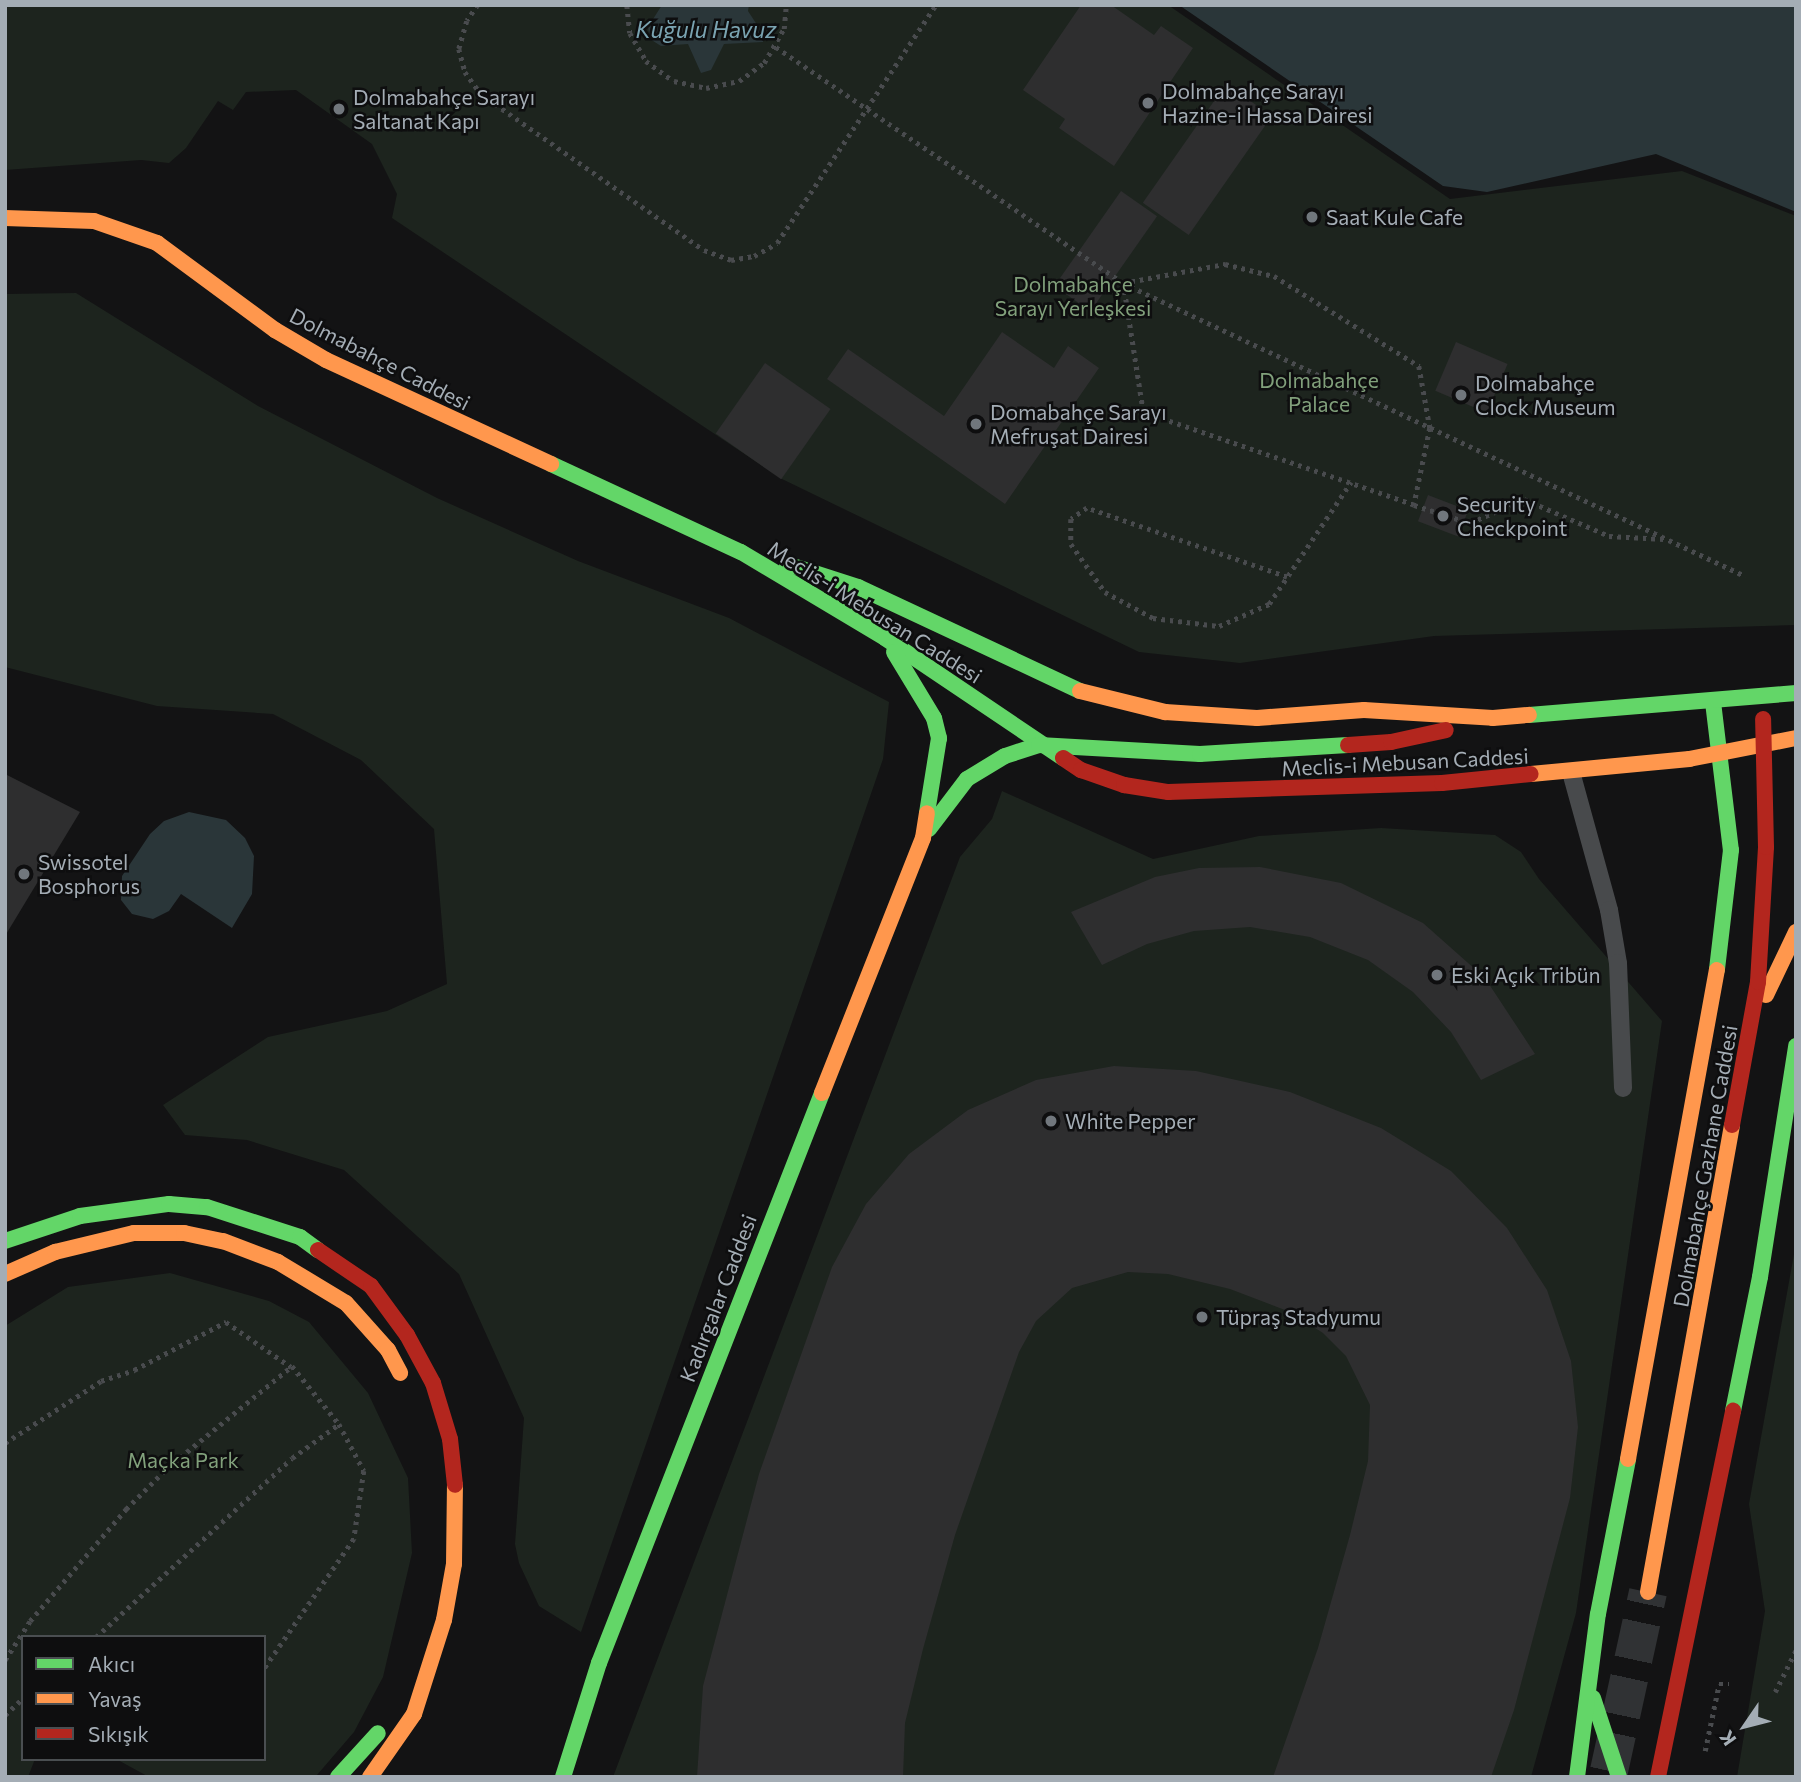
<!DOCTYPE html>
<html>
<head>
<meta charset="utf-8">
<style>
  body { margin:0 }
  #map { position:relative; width:1801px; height:1782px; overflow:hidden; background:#131314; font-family:Commissioner,sans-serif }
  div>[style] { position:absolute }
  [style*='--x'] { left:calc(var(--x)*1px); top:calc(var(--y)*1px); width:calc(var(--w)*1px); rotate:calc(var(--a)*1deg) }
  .green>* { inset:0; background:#1d241e }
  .water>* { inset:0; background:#2a3639 }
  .building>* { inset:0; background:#2e2e2f; transform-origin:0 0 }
  .primary-tunnel>* { height:38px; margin-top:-19px; transform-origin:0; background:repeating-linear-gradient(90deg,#303234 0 38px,transparent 0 57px) }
  .path>* { height:4.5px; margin-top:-2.25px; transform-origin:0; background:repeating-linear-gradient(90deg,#494b4e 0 3.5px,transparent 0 8.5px) }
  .lane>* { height:18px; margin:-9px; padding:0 9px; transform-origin:9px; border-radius:9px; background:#484a4c }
  .fast>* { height:16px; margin:-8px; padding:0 8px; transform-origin:8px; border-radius:8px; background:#63d668 }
  .slow>* { height:16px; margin:-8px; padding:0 8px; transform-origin:8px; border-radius:8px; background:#ff974d }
  .jam>* { height:16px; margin:-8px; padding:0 8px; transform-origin:8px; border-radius:8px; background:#b3261e }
  .dots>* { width:19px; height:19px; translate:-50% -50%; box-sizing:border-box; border:4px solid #0e0e0f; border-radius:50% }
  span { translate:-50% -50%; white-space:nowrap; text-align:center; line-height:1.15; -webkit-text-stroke:5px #0e0e0f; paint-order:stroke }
  .poi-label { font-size:21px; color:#a4adb5 }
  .left { translate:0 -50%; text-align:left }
  .park-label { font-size:21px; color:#81a07b }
  .street-label { font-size:21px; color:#a4adb5 }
  .water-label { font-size:23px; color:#7aa3b1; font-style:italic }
  .frame { position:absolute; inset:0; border:7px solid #a4adb5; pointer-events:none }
  .legend { position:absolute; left:21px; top:1635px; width:245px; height:126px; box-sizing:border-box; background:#0e0e0f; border:2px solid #4a4e51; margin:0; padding:9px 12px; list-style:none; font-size:21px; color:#a4adb5 }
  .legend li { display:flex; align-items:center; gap:14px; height:35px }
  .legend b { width:35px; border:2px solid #4a4e51 }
  .north { position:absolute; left:1710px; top:1691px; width:70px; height:70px; -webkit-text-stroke:5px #0e0e0f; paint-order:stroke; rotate:235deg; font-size:19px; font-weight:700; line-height:28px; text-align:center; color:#a4adb5 }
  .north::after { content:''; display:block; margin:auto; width:24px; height:32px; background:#a4adb5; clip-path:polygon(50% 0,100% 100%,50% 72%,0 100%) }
</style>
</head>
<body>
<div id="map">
  <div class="green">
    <i style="clip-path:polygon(5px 5px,1168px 5px,1450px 199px,1682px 171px,1796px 216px,1796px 625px,1434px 636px,1240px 663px,1139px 652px,782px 479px,392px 218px,397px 194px,372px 144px,296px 90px,246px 92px,233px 110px,218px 101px,186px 148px,169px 163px,141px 160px,5px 170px)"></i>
    <i style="clip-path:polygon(76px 293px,258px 406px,437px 498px,578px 561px,729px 618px,889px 702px,883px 759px,581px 1632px,539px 1606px,519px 1563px,515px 1544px,524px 1418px,459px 1274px,344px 1170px,247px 1140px,185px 1135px,163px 1105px,268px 1037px,387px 1011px,447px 984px,434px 829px,361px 760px,273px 714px,157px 706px,5px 667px,5px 294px)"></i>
    <i style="clip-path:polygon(1002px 791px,1153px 859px,1259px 836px,1381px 828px,1495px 835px,1521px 852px,1539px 879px,1662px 1021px,1576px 1613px,1531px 1777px,613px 1777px,960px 857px,992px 819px)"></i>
    <i style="clip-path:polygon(1796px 1243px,1796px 1777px,1737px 1777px,1765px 1611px,1749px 1504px)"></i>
    <i style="clip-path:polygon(170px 1273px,269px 1301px,309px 1322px,368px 1393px,408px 1478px,412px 1553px,383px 1677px,354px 1732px,317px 1775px,149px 1777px,116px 1759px,264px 1759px,264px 1637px,23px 1637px,23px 1759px,35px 1759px,28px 1777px,5px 1777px,5px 1326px,68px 1287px)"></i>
  </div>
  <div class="water">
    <i style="clip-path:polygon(662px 5px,749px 5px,748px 11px,763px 34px,763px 42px,724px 44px,711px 70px,701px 73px,688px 44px,661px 46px,650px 39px,648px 27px)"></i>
    <i style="clip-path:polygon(1179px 5px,1796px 5px,1796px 212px,1656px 154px,1487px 192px,1443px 186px)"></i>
    <i style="clip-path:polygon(189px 812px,226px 820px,245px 838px,254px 856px,252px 894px,232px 928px,181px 894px,169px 911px,153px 919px,132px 914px,121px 900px,122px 876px,150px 834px,164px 821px)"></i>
  </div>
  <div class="building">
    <i style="clip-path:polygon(1081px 5px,1111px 5px,1154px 35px,1161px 26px,1193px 48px,1114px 166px,1059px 128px,1065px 119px,1023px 90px)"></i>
    <i style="left:1226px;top:84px;width:56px;height:145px;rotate:35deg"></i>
    <i style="left:1121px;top:191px;width:44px;height:116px;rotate:35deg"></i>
    <i style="clip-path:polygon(1002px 332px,1054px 368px,1068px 346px,1099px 368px,1005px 504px,827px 379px,848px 349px,944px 416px)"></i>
    <i style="left:1456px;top:342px;width:56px;height:53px;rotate:23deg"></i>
    <i style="left:765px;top:363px;width:80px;height:86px;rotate:35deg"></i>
    <i style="left:1428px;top:495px;width:43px;height:28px;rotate:21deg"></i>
    <i style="clip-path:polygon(5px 774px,80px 812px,5px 936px)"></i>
    <i style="clip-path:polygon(1260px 867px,1341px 883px,1423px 923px,1485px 978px,1535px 1054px,1481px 1080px,1451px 1032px,1413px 992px,1368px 960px,1310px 937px,1250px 927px,1194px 931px,1147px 944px,1102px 965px,1071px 912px,1155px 877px,1199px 868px)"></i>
    <i style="clip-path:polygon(1114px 1066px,1196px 1071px,1290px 1092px,1381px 1128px,1451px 1171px,1507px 1228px,1547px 1290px,1571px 1361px,1578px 1427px,1570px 1498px,1514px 1710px,1491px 1777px,1273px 1777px,1318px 1648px,1350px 1535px,1368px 1461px,1370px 1405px,1346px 1356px,1323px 1333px,1290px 1312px,1230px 1289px,1168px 1274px,1128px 1272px,1072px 1288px,1036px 1321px,1019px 1352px,955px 1535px,923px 1649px,905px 1723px,903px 1777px,697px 1777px,703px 1686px,759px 1474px,832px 1267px,866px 1204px,909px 1154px,968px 1110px,1036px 1080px)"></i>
  </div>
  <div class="primary-tunnel">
    <i style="--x:1609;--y:1771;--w:183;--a:-77.7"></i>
  </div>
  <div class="path">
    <i style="--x:478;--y:5;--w:19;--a:125"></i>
    <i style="--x:467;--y:21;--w:29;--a:106"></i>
    <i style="--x:459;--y:49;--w:24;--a:75"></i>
    <i style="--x:465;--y:72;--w:27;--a:54"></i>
    <i style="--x:481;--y:94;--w:272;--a:35"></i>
    <i style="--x:704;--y:250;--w:29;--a:20"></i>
    <i style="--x:731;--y:260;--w:23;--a:-10"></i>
    <i style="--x:754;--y:256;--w:26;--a:-29"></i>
    <i style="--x:777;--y:243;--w:286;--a:-56.3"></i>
    <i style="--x:627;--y:5;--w:28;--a:84"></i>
    <i style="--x:630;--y:33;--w:32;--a:60"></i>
    <i style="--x:646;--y:61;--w:34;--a:36"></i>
    <i style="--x:674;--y:81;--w:33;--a:12"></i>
    <i style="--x:706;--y:88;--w:34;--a:-12"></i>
    <i style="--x:739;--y:81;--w:31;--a:-36"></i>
    <i style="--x:764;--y:63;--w:39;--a:-60"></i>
    <i style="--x:784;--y:29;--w:24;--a:-85"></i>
    <i style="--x:776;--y:47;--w:420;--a:34.2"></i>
    <i style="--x:1123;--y:283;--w:688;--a:25.22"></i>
    <i style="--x:1414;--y:505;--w:287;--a:-161.1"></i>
    <i style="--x:1143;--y:412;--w:131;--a:-98.8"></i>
    <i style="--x:1123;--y:283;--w:104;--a:-10.6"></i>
    <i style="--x:1225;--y:264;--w:50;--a:13.8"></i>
    <i style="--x:1274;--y:276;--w:171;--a:31.8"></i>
    <i style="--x:1419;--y:366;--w:63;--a:79.9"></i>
    <i style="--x:1430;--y:428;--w:79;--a:101.7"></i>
    <i style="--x:1414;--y:505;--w:59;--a:17.8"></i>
    <i style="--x:1470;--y:523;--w:59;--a:-24"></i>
    <i style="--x:1524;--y:499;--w:93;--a:23.5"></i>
    <i style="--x:1609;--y:536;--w:55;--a:3.1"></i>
    <i style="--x:1287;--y:577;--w:212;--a:-161"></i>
    <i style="--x:1087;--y:508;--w:19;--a:145"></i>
    <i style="--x:1071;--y:519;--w:25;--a:90"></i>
    <i style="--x:1071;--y:544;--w:59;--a:54.7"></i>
    <i style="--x:1105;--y:592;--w:55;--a:28.4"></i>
    <i style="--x:1153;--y:618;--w:66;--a:6.9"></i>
    <i style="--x:1219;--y:626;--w:55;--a:-23.7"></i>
    <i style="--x:1269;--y:604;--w:147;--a:-56.1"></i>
    <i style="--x:5;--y:1443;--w:114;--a:-32.9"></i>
    <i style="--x:101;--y:1381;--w:35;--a:-18"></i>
    <i style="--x:134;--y:1370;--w:104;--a:-27.6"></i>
    <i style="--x:226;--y:1322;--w:79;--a:34.7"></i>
    <i style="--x:96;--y:1637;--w:265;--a:-42.4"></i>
    <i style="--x:292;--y:1458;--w:58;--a:-35.9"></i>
    <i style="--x:118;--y:1637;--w:26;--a:0"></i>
    <i style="--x:5;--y:1660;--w:46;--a:-57.3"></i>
    <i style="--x:30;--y:1621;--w:148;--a:-49.4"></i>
    <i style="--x:126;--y:1509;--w:58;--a:-45"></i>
    <i style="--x:167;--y:1468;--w:161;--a:-39.2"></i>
    <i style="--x:292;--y:1366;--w:75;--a:51"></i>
    <i style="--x:339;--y:1424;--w:53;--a:62"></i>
    <i style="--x:364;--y:1471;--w:69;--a:98.4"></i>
    <i style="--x:354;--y:1539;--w:158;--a:124.7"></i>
    <i style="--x:1775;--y:1692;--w:47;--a:-63.4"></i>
    <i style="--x:5;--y:1715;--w:25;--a:-43"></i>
    <i style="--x:1705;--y:1751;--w:68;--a:-78.2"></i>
    <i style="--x:1719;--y:1684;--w:10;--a:0"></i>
  </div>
  <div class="lane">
    <i style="--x:1571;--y:772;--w:143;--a:74.6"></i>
    <i style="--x:1609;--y:910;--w:54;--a:80.4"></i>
    <i style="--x:1618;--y:963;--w:125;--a:87.7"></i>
  </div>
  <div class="fast">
    <i style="--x:551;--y:464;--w:209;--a:24.9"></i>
    <i style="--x:741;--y:552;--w:168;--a:30.8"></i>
    <i style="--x:885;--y:638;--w:215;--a:34"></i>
    <i style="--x:787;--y:564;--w:75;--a:17.9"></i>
    <i style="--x:858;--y:587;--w:245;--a:25.1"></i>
    <i style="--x:894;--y:652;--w:77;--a:58.8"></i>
    <i style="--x:934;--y:718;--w:21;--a:76"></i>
    <i style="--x:939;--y:738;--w:76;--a:99.1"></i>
    <i style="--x:1713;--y:702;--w:149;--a:83.1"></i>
    <i style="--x:1731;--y:850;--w:121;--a:96.7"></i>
    <i style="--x:1529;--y:715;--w:268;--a:-4.7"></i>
    <i style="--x:929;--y:829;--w:63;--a:-52.8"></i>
    <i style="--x:967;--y:779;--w:44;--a:-31.2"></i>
    <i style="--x:1005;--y:756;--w:36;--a:-18"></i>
    <i style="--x:1039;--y:745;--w:161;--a:3.2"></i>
    <i style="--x:1200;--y:754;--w:148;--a:-3.5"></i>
    <i style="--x:5;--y:1241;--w:79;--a:-18.4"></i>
    <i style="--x:80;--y:1216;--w:90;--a:-7.7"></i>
    <i style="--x:169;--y:1204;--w:38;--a:5"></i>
    <i style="--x:207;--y:1207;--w:98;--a:17.9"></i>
    <i style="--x:300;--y:1237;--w:22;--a:36"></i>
    <i style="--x:1733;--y:1411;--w:137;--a:-78.6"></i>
    <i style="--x:1760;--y:1277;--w:234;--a:-81.1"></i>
    <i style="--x:1593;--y:1698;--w:83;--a:71.8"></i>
    <i style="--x:338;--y:1777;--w:59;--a:-47.7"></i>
    <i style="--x:563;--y:1777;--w:120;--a:-72.5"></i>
    <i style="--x:599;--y:1663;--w:612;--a:-68.63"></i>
    <i style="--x:1577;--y:1777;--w:164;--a:-82.7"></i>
    <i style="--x:1598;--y:1614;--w:158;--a:-79"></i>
  </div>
  <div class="slow">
    <i style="--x:5;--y:218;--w:89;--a:1.9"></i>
    <i style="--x:94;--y:221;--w:67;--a:19.2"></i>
    <i style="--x:157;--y:243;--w:147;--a:36.4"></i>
    <i style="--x:275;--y:330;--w:59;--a:30.5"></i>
    <i style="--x:326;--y:360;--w:248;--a:24.8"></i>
    <i style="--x:1080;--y:691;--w:88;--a:13.9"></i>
    <i style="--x:1165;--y:712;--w:92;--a:3.7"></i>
    <i style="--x:1257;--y:718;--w:107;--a:-4.3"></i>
    <i style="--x:1364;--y:710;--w:129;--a:3.5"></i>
    <i style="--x:1493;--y:718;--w:36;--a:-5"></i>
    <i style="--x:1531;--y:774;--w:159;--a:-5.4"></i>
    <i style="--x:1689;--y:759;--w:109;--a:-11.1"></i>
    <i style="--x:1766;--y:995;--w:70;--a:-64.5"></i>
    <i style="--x:822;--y:1093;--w:274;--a:-68.4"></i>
    <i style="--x:923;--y:838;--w:25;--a:-81"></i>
    <i style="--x:5;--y:1274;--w:55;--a:-23.7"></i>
    <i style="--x:55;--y:1252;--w:81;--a:-13.5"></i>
    <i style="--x:134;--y:1233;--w:50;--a:0"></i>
    <i style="--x:184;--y:1233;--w:40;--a:12"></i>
    <i style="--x:223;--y:1241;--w:59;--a:20.9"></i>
    <i style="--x:278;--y:1262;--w:79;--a:31.1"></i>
    <i style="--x:346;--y:1303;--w:63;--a:48.2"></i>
    <i style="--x:388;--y:1350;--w:26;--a:62"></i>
    <i style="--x:1628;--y:1459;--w:497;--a:-79.7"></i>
    <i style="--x:1648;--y:1592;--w:474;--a:-79.8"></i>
    <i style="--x:370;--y:1777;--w:77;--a:-55.1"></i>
    <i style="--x:414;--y:1714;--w:99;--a:-72.3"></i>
    <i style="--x:444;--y:1620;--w:57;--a:-79.9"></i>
    <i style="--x:454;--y:1564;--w:79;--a:-89.3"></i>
  </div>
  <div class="jam">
    <i style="--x:1348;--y:745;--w:43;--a:-4"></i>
    <i style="--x:1391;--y:742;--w:56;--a:-12.3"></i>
    <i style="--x:1063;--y:758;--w:22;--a:34"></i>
    <i style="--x:1081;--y:770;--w:46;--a:19.2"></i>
    <i style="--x:1124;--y:785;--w:45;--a:9"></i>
    <i style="--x:1168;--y:792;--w:274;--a:-1.9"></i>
    <i style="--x:1442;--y:783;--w:89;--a:-5.8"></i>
    <i style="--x:1732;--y:1125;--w:145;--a:-79.7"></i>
    <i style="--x:1758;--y:982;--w:135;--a:-86.6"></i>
    <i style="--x:1766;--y:847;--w:128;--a:-91.3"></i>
    <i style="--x:318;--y:1250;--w:64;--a:34.2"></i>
    <i style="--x:371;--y:1286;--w:61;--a:53.7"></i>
    <i style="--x:407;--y:1335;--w:55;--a:61.6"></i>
    <i style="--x:433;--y:1383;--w:59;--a:73.1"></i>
    <i style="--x:450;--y:1439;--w:46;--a:83.8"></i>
    <i style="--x:1658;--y:1777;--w:374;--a:-78.4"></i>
  </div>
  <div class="dots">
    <i style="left:1148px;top:103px;background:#71777d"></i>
    <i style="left:339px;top:109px;background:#71777d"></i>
    <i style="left:1312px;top:217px;background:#71777d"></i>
    <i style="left:1461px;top:395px;background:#71777d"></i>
    <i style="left:976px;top:424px;background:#71777d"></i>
    <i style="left:1443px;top:516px;background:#71777d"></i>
    <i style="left:24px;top:874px;background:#71777d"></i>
    <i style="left:1437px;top:975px;background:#71777d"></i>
    <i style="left:1051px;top:1121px;background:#71777d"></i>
    <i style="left:1202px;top:1317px;background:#71777d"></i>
  </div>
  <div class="poi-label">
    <span class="left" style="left:1162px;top:103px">Dolmabahçe Sarayı<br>Hazine-i Hassa Dairesi</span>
    <span class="left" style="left:353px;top:109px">Dolmabahçe Sarayı<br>Saltanat Kapı</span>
    <span class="left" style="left:1326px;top:217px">Saat Kule Cafe</span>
    <span class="left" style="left:1475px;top:395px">Dolmabahçe<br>Clock Museum</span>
    <span class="left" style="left:990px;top:424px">Domabahçe Sarayı<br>Mefruşat Dairesi</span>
    <span class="left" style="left:1457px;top:516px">Security<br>Checkpoint</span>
    <span class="left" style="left:38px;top:874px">Swissotel<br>Bosphorus</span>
    <span class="left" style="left:1451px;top:975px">Eski Açık Tribün</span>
    <span class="left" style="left:1065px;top:1121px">White Pepper</span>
    <span class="left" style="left:1216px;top:1317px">Tüpraş Stadyumu</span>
  </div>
  <div class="park-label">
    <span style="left:1073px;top:296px">Dolmabahçe<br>Sarayı Yerleşkesi</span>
    <span style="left:1319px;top:392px">Dolmabahçe<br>Palace</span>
    <span style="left:183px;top:1460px">Maçka Park</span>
  </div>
  <div class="street-label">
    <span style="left:380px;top:359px;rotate:27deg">Dolmabahçe Caddesi</span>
    <span style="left:875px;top:612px;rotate:32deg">Meclis-i Mebusan Caddesi</span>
    <span style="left:1405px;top:762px;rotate:-3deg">Meclis-i Mebusan Caddesi</span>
    <span style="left:1705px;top:1166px;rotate:-80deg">Dolmabahçe Gazhane Caddesi</span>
    <span style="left:718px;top:1298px;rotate:-69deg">Kadırgalar Caddesi</span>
  </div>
  <div class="water-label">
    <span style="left:706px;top:29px">Kuğulu Havuz</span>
  </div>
  <div class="frame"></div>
  <ul class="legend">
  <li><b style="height:9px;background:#63d668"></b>Akıcı</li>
  <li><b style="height:9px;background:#ff974d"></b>Yavaş</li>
  <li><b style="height:9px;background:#b3261e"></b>Sıkışık</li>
  </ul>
  <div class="north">K</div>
</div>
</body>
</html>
